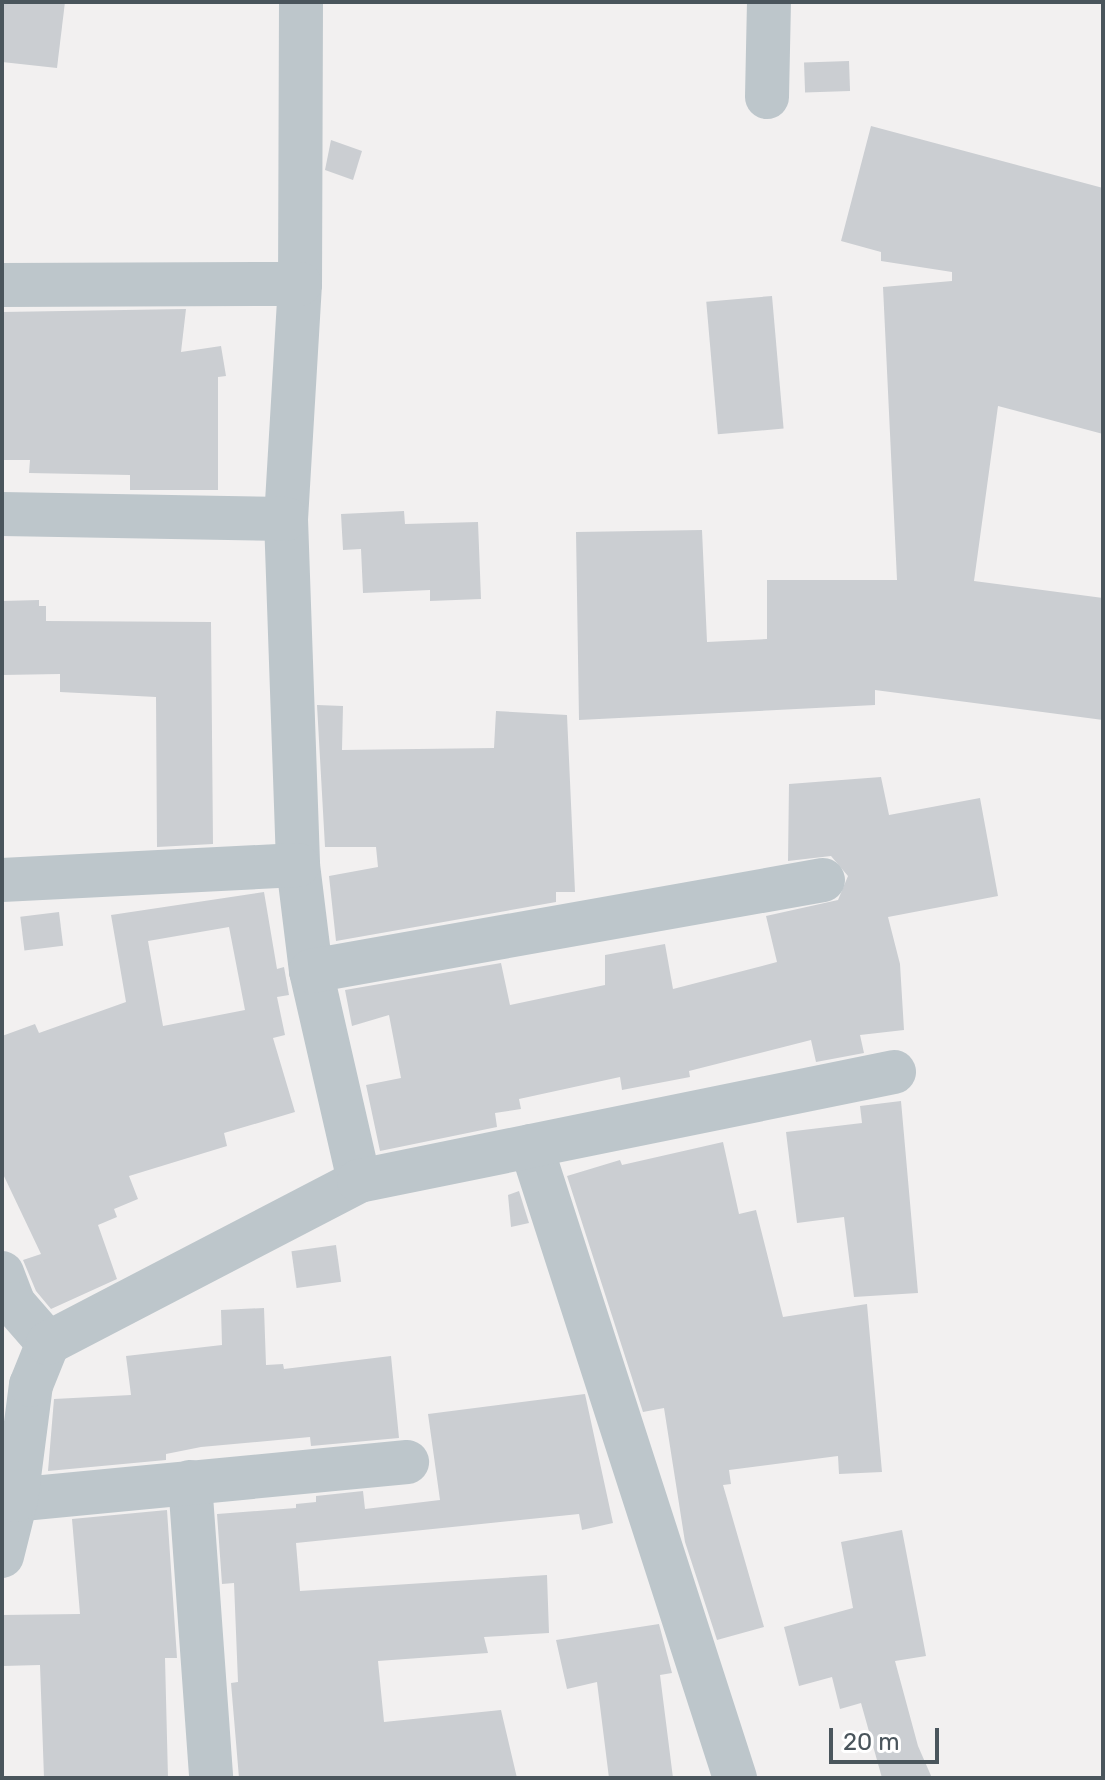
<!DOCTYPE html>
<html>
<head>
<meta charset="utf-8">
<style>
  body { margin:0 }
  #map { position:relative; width:1105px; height:1780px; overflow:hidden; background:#f2f0f0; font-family:Rubik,sans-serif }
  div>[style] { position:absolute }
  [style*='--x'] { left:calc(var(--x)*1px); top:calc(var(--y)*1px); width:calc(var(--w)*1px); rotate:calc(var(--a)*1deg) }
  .building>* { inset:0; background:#cbced2; transform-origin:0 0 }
  .minor>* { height:44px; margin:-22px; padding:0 22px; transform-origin:22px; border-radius:22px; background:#bdc6cb }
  span { translate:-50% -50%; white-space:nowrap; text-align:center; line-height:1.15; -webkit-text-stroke:6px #fff; paint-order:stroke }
  .frame { position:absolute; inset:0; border:4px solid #4a555c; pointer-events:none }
  .scale { position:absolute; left:829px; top:1728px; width:110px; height:36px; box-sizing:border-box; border:4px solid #4a555c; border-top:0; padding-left:10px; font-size:24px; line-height:28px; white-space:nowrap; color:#4a555c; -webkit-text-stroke:6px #fff; paint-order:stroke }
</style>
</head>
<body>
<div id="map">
  <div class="building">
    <i style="clip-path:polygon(2px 2px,65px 2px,57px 68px,2px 62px)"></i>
    <i style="left:849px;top:61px;width:30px;height:45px;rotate:88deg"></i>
    <i style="clip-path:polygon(871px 126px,1103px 188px,1103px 434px,998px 406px,974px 581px,1103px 598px,1103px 720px,875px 690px,875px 705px,579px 720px,576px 532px,702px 530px,707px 642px,767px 639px,767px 580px,897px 580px,883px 287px,952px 281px,952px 272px,881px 261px,881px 252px,841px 241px)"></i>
    <i style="clip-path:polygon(331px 140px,362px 151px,353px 180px,325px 170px)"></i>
    <i style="left:772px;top:296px;width:133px;height:66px;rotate:85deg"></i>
    <i style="clip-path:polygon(186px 309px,181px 352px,221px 346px,226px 376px,218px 377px,218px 490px,130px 490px,130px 475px,29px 473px,30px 460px,2px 460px,2px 312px)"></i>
    <i style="clip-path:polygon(404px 511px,405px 524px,478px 522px,481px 599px,430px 601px,430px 590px,363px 593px,361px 549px,343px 550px,341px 514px)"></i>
    <i style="clip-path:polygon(39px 600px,39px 606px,46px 606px,46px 621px,211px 622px,213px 844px,157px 847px,156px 697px,60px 692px,60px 674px,2px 675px,2px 601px)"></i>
    <i style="clip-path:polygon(317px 705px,343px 706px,342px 750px,494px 748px,496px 711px,567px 715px,575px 892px,556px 892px,556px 902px,336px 941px,329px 876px,378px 867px,376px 847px,325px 847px)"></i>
    <i style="clip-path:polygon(881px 777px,889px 815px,980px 798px,998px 896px,888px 917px,900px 964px,904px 1030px,860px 1035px,864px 1053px,816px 1062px,811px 1040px,689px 1071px,690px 1077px,622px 1090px,620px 1077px,519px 1099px,521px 1109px,495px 1113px,497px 1127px,380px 1151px,366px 1085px,401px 1078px,389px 1015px,352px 1026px,345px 990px,501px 963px,510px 1005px,605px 985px,605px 955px,665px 944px,673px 989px,777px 962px,766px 916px,838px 900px,848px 876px,831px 856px,788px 861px,789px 784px)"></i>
    <i style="clip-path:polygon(evenodd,264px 892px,277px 969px,284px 967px,289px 995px,277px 997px,285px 1035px,273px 1038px,295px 1112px,224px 1133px,227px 1146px,129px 1176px,138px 1199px,114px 1209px,117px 1217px,98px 1225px,117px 1279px,51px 1309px,36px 1291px,23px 1260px,41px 1254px,2px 1172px,2px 1036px,35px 1024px,39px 1033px,126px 1002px,111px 915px,264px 892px,229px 927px,245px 1010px,163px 1026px,148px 941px,229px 927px)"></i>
    <i style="left:59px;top:912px;width:34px;height:39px;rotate:83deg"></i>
    <i style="clip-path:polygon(901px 1101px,918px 1293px,854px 1297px,844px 1217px,797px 1223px,786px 1132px,862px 1123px,860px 1106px)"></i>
    <i style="clip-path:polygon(723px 1142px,739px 1214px,756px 1210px,783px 1317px,867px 1304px,882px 1472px,839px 1474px,838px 1456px,729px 1470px,731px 1484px,723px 1485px,764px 1627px,717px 1640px,685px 1542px,664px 1408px,643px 1412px,567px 1176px,620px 1160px,622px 1165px)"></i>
    <i style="clip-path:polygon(519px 1191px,529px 1223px,511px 1227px,508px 1195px)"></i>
    <i style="left:336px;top:1245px;width:37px;height:45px;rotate:82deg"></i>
    <i style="clip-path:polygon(264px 1308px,266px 1365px,283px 1364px,284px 1369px,391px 1356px,399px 1438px,311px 1446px,310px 1437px,201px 1447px,166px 1454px,166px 1460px,48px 1471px,54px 1399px,131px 1395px,126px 1356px,222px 1345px,221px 1310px)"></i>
    <i style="clip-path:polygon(585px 1394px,613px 1523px,582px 1530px,579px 1514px,296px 1543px,300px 1591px,547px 1575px,549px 1633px,484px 1637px,488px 1653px,378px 1661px,384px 1722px,501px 1710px,517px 1778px,239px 1778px,231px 1683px,238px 1682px,234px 1583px,222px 1584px,217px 1514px,296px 1508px,296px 1504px,316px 1502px,316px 1496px,363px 1491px,365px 1509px,440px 1500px,428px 1414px)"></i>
    <i style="clip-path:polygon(167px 1510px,177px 1658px,165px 1658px,168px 1778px,44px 1778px,40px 1665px,3px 1666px,2px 1615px,80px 1614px,72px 1519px)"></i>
    <i style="clip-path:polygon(902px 1530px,926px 1656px,895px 1661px,918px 1746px,932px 1778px,882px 1778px,861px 1703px,840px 1709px,832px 1677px,799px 1686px,784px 1627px,853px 1608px,841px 1542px)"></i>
    <i style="clip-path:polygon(659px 1624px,672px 1673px,660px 1675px,673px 1778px,609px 1778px,597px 1682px,567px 1689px,556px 1640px)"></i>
  </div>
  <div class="minor">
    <i style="--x:301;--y:2;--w:282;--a:90.2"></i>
    <i style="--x:300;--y:284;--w:235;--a:93.4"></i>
    <i style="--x:286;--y:519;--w:346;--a:88"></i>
    <i style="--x:298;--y:865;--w:107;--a:83"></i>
    <i style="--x:311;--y:971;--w:215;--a:77.1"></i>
    <i style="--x:767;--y:97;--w:95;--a:-88.8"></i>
    <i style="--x:2;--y:285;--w:298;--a:-0.2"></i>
    <i style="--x:2;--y:514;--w:284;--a:1"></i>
    <i style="--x:2;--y:880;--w:296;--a:-2.9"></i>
    <i style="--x:311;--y:971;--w:520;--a:-10.08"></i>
    <i style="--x:531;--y:1146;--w:664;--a:72.11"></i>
    <i style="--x:2;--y:1273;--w:33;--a:69"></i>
    <i style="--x:14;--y:1304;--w:52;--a:48.9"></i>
    <i style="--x:190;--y:1482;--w:297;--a:85.9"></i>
    <i style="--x:2;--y:1501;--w:407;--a:-5.5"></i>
    <i style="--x:2;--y:1556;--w:58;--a:-76"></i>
    <i style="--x:16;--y:1500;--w:116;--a:-82.6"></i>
    <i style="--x:31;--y:1385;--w:45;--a:-68"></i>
    <i style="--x:48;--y:1343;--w:351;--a:-27.5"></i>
    <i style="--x:359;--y:1181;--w:546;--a:-11.52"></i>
  </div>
  <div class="frame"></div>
  <div class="scale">20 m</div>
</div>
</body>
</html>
